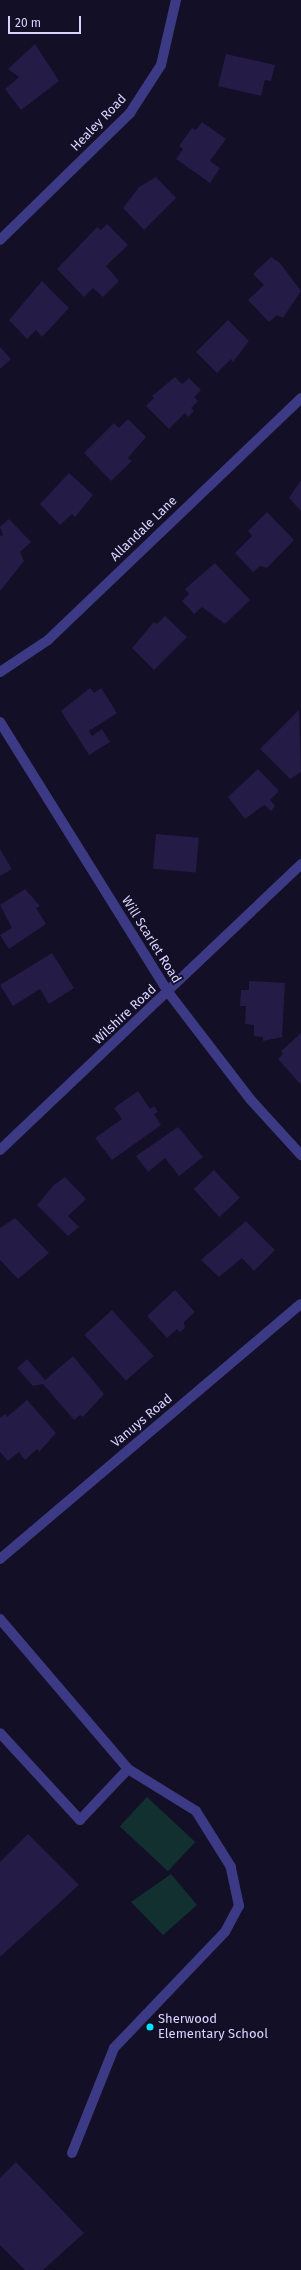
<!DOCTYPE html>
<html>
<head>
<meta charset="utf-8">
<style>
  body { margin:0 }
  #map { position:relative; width:301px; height:2270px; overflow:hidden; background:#130f26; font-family:"Fira Sans",sans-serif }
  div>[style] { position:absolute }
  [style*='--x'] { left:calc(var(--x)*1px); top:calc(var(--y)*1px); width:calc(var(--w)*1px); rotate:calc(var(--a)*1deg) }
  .green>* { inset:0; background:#12302f; transform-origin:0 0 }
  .building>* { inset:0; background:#241b47; transform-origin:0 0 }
  .service>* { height:10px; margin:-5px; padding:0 5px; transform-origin:5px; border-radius:5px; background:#3d3a85 }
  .minor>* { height:10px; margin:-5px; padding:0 5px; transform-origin:5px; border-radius:5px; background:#3d3a85 }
  .dots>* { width:11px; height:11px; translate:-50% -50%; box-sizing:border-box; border:2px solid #130f26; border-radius:50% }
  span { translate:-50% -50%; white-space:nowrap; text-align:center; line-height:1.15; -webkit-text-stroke:3.5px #130f26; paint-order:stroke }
  .street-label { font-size:13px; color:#d9d4ff }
  .poi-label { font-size:13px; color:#d9d4ff }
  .left { translate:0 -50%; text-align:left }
  .scale { position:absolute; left:8px; top:16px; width:73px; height:18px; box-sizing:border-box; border:2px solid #d9d4ff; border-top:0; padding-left:5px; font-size:12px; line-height:14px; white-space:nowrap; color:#d9d4ff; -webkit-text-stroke:3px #130f26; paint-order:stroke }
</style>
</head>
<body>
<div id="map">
  <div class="green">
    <i style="left:147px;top:1797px;width:66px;height:40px;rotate:43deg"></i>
    <i style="clip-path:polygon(171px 1874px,197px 1905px,163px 1935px,131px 1902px)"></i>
  </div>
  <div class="building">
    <i style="clip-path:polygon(35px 44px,59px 81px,21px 110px,5px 89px,19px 77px,8px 69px)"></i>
    <i style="clip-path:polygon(226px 54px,275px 65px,271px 81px,265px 80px,261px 96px,218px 86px)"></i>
    <i style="clip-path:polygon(202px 122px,226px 139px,210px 161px,220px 168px,210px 183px,176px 159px,183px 149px,179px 146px,192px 128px,196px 130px)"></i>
    <i style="clip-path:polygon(156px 177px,176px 198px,144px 230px,123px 208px,139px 187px)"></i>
    <i style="clip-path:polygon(107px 224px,128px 245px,106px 266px,119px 281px,103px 297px,93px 288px,84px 297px,57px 269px,97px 227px,101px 230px)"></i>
    <i style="clip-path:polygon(271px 257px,280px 263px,301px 291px,283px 318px,277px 315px,269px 322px,248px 300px,264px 285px,253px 274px)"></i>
    <i style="clip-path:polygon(42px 281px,69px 308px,42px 337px,36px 330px,27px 339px,9px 320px)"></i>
    <i style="clip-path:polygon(228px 320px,249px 341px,233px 362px,231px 359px,217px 373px,196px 352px)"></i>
    <i style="clip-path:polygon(0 347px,11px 359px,0 369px)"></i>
    <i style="clip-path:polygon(175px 377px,182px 384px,189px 378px,201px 390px,194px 397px,198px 401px,191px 408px,194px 411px,188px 417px,185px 413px,169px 429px,146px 406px,154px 398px,152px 396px)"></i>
    <i style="clip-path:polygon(128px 419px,146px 437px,128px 458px,132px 461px,111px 481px,84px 453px,114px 423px,119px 428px)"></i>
    <i style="clip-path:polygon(69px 473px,93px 495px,75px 517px,72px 514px,60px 525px,40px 504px)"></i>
    <i style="clip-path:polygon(301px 480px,301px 511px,289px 498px)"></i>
    <i style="clip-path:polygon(267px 512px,294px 540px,267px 568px,260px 566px,253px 572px,235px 553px,252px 536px,248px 531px)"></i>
    <i style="clip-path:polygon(9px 519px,31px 542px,20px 552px,24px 561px,0 591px,0 536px,3px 535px,0 527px)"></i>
    <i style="clip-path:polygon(215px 563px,250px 600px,225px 624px,202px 607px,194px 614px,182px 601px,189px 594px,185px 589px)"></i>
    <i style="clip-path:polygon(165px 616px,187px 637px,154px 670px,132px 648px,154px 622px,157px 624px)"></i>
    <i style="clip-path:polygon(90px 688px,94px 693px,101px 688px,117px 713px,89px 731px,92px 736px,102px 729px,110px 742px,89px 755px,61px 711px)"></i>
    <i style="clip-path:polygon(299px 710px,301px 772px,290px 779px,260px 749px)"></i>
    <i style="clip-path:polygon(258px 769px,279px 791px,270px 800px,275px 806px,271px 811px,264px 805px,245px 819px,228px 797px)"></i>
    <i style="left:156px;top:834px;width:43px;height:35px;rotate:5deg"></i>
    <i style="clip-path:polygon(0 849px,12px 869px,0 876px)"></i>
    <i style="clip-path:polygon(25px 889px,40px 906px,36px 908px,46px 924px,9px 949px,0 935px,12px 928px,0 905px)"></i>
    <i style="clip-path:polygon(52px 953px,74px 988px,49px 1004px,40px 989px,13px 1006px,0 985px)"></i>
    <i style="clip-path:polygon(249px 981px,285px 983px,282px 1037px,263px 1041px,263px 1037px,254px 1036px,254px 1025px,245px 1024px,246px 1006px,240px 1006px,241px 990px,249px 990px)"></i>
    <i style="clip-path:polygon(301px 1033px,301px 1085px,278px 1059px,283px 1054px,281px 1051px)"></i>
    <i style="clip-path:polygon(138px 1091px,150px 1109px,154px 1106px,158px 1112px,154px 1114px,161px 1125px,112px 1160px,95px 1138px,122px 1119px,114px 1108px)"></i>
    <i style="clip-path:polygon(178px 1127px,203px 1157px,179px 1176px,165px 1158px,148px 1172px,136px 1156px)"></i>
    <i style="left:214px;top:1170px;width:38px;height:28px;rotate:47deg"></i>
    <i style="clip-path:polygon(65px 1177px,86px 1199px,68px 1216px,79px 1227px,68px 1236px,37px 1205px,54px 1185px)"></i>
    <i style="clip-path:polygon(15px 1218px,49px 1253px,18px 1279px,0 1260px,0 1228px)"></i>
    <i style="clip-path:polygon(246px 1221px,275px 1250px,254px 1271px,242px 1258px,219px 1277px,201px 1260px)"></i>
    <i style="clip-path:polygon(175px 1290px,195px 1312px,184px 1322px,185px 1328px,180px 1332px,177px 1329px,167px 1338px,147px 1316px)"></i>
    <i style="left:112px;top:1310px;width:62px;height:37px;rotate:48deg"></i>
    <i style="clip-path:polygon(73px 1356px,104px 1394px,83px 1417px,80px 1415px,74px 1420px,43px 1384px,33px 1386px,17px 1368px,27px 1359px,45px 1380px)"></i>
    <i style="clip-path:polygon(27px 1400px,56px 1433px,39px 1452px,37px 1449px,25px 1460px,19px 1452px,8px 1461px,0 1452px,0 1418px,5px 1414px,7px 1417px)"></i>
    <i style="clip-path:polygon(28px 1834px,79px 1885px,0 1957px,0 1862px)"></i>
    <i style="clip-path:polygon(16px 2162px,84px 2233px,43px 2270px,25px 2270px,0 2245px,0 2178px)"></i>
  </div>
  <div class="service">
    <i style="--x:0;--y:1619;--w:197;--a:49.5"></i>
    <i style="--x:128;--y:1769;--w:70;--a:133.3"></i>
    <i style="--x:80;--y:1820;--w:118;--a:-132.6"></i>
    <i style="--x:72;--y:2153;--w:113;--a:-68.2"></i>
    <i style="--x:114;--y:2048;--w:161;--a:-46.3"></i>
    <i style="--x:225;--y:1932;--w:30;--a:-62"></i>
    <i style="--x:239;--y:1906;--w:40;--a:-102"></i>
    <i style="--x:231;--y:1867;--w:66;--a:-122"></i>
    <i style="--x:196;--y:1811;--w:80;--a:-148.3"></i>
  </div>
  <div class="minor">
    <i style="--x:0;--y:240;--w:182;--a:-44.3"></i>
    <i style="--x:130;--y:113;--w:57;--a:-57.1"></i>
    <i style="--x:161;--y:65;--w:67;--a:-77"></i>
    <i style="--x:0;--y:672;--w:58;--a:-33.7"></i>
    <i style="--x:48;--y:640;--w:350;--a:-43.7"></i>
    <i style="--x:0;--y:722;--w:318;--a:58.1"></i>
    <i style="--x:168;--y:992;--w:135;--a:52.5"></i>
    <i style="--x:250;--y:1099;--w:76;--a:47.7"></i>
    <i style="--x:0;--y:1150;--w:415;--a:-43.5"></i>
    <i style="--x:0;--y:1559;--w:394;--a:-40.3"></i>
  </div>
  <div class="dots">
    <i style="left:150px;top:2027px;background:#00e5ff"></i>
  </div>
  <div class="street-label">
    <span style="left:99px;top:123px;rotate:-46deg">Healey Road</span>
    <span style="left:144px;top:529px;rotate:-44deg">Allandale Lane</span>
    <span style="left:151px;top:940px;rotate:58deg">Will Scarlet Road</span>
    <span style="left:125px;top:1015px;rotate:-43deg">Wilshire Road</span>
    <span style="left:142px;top:1421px;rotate:-40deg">Vanuys Road</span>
  </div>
  <div class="poi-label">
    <span class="left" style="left:158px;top:2027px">Sherwood<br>Elementary School</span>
  </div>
  <div class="scale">20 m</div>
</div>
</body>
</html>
